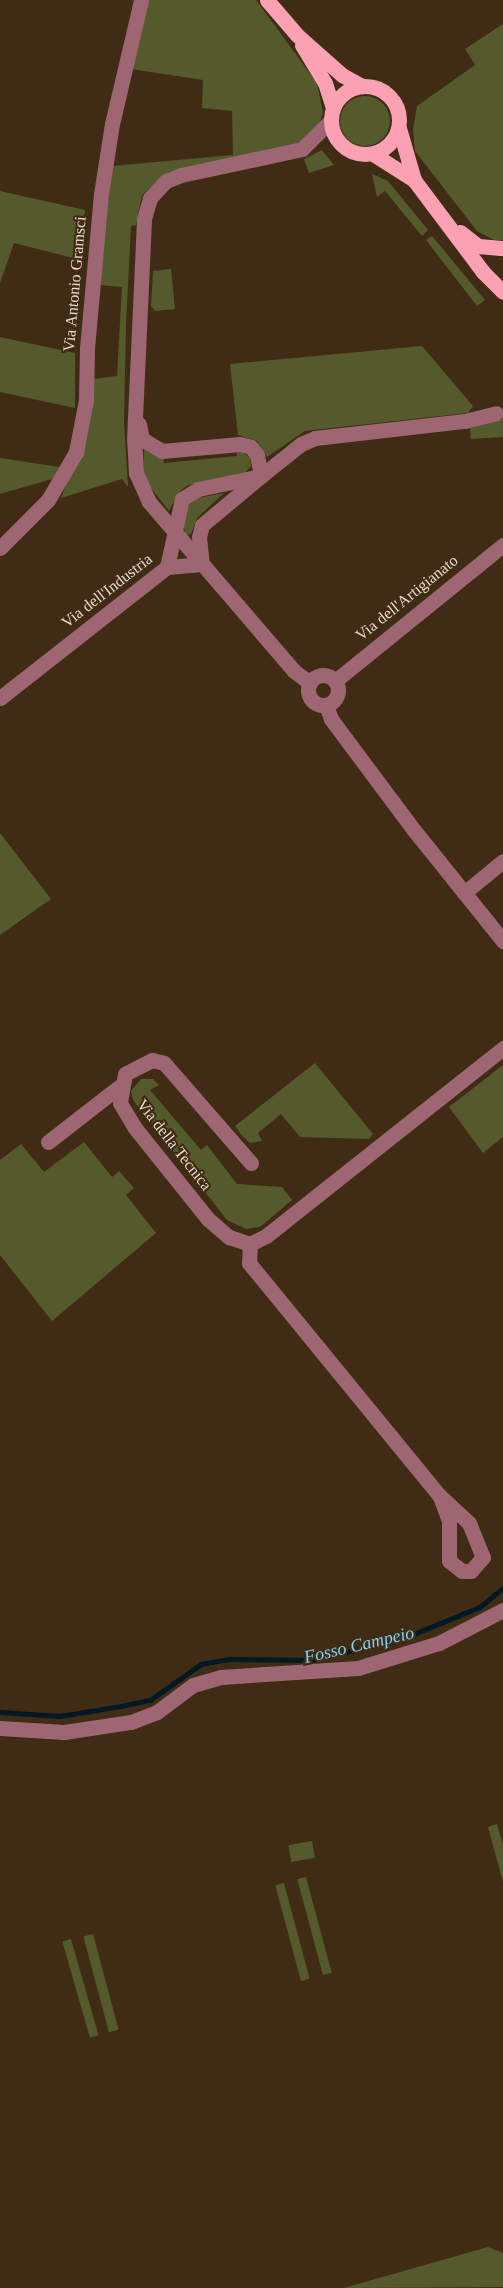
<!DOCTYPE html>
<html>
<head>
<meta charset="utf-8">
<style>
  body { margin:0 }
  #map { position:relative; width:503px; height:2288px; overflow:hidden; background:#402c14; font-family:Georgia,serif }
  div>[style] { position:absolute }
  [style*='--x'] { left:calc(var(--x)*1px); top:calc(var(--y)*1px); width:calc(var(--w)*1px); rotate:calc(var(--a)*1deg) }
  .green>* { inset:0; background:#545a2b; transform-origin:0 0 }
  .round { border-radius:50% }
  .stream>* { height:4.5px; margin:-2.25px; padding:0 2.25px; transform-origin:2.25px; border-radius:2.25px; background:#011925 }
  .minor>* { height:15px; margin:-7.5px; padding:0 7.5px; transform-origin:7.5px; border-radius:7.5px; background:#9d6672 }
  .minor>.ring { margin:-7.5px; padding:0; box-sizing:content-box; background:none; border:15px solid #9d6672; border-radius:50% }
  .major>* { height:15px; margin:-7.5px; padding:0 7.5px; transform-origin:7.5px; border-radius:7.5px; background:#fca1b4 }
  .major>.ring { margin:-7.5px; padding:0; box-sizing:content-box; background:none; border:15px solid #fca1b4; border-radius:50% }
  span { translate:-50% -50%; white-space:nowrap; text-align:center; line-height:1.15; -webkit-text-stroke:4.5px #402c14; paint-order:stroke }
  .street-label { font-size:16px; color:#e8dbcd }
  .water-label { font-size:18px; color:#7cd3ff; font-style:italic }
</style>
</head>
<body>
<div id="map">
  <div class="green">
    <i style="clip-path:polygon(149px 0,256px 0,317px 83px,323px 113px,318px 126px,297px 145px,169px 172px,142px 195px,136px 225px,131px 226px,126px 323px,124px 422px,128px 487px,122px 479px,61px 498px,88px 427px,93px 379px,117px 376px,122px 287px,98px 285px,112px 166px,233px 155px,232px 111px,202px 108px,203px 80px,131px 69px)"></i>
    <i style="clip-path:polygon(503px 24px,503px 240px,494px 240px,477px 231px,415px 151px,413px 130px,417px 106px,475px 65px,465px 49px)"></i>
    <i class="round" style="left:340px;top:96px;width:50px;height:50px"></i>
    <i style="clip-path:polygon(322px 150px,334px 165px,309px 173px,304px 159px)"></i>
    <i style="clip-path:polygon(372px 174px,388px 181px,428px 230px,422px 236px,385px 191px,377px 197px)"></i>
    <i style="clip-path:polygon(0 191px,85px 210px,81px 260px,14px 243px,0 283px)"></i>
    <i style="clip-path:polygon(432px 236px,485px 300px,477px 306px,426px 240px)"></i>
    <i style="clip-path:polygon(171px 269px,175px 309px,155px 311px,151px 306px,153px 271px)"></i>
    <i style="clip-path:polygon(0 337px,75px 353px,75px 408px,0 392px)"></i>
    <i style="clip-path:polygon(422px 346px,473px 406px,468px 413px,305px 431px,267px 457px,257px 441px,238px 435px,230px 364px)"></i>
    <i style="clip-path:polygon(503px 419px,503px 437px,471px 439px,470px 428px)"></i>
    <i style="clip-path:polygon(144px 449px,163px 457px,164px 463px,237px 456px,237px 450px,242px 451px,250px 458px,251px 466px,243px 475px,188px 485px,179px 492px,169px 511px,143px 478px)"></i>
    <i style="clip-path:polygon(0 458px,60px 467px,52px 479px,0 494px)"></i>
    <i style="clip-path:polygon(224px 493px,197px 518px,191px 534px,186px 535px,183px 525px,189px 505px,197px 498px)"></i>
    <i style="clip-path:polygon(0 833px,51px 899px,0 935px)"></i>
    <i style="clip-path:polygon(315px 1063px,373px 1134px,369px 1139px,300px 1137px,281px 1114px,258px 1133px,262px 1141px,250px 1143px,243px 1137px,235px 1126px)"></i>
    <i style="clip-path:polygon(503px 1065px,503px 1137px,483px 1153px,449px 1107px)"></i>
    <i style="clip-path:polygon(141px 1079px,153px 1079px,159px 1085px,150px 1090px,201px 1150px,207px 1145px,237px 1184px,282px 1187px,292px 1200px,260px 1227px,246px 1229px,227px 1220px,133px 1100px,131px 1091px)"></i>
    <i style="clip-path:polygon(84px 1142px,112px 1177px,119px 1171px,134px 1188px,126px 1195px,156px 1233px,52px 1321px,0 1255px,0 1160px,21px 1144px,44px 1172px)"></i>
    <i style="clip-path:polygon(497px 1824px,503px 1845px,503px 1882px,488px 1827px)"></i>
    <i style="left:312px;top:1841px;width:17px;height:24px;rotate:80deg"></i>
    <i style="left:306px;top:1877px;width:99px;height:9px;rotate:75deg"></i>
    <i style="left:284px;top:1883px;width:99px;height:9px;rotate:75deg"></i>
    <i style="left:93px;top:1934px;width:99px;height:10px;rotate:75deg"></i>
    <i style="left:71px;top:1939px;width:100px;height:9px;rotate:74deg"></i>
    <i style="clip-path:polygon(488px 2247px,503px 2253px,503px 2287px,344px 2288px)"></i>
  </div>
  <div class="stream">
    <i style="--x:0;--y:1712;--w:60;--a:3.8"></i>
    <i style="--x:60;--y:1716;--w:62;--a:-9.3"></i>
    <i style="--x:121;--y:1706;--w:30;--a:-12"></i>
    <i style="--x:150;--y:1700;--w:62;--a:-35.2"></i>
    <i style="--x:201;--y:1664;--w:29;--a:-10"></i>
    <i style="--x:230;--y:1659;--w:81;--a:0.7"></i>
    <i style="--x:311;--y:1660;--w:90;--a:-12.8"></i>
    <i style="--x:399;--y:1640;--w:87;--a:-22.2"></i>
    <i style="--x:480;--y:1607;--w:30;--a:-40"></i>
  </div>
  <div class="minor">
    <i style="--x:139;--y:424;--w:15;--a:79"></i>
    <i style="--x:142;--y:439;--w:23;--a:31"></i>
    <i style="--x:162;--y:451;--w:78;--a:-5.1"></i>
    <i style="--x:240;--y:444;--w:11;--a:15"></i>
    <i style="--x:251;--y:447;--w:10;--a:53"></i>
    <i style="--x:257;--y:455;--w:21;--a:79"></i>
    <i style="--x:261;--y:476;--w:51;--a:-38.7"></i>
    <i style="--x:301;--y:444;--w:15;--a:-23"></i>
    <i style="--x:315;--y:438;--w:151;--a:-6.5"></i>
    <i style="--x:465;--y:421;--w:32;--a:-14"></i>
    <i style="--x:0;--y:548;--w:68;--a:-45"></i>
    <i style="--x:48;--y:500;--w:56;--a:-59.7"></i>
    <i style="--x:76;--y:452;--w:53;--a:-79.1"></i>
    <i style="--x:86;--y:400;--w:52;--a:-88.9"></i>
    <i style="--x:87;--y:348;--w:155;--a:-84.8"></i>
    <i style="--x:101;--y:194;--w:71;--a:-81.1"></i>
    <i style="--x:112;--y:124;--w:127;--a:-76.8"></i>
    <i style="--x:167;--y:567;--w:70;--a:-77.6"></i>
    <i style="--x:182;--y:499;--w:19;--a:-32"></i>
    <i style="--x:198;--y:489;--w:64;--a:-11.7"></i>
    <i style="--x:261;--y:476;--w:77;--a:140.3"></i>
    <i style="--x:202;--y:525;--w:12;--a:104"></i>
    <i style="--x:199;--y:537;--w:27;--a:84"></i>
    <i class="ring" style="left:308px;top:675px;width:15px;height:15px"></i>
    <i style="--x:335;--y:681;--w:216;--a:-39"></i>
    <i style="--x:310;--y:683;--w:20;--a:-143"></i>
    <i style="--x:294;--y:671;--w:223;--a:-130.6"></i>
    <i style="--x:149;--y:502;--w:32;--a:-114"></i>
    <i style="--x:136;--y:473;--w:33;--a:-93"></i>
    <i style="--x:134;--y:440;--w:221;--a:-87.4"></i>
    <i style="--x:144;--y:219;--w:22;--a:-74"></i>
    <i style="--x:150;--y:198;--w:23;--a:-47"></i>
    <i style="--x:166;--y:181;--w:16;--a:-22"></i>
    <i style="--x:181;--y:175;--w:124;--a:-12.1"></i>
    <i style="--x:302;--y:149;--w:40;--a:-45"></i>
    <i style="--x:0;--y:698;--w:212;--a:-38.1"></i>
    <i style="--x:167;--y:567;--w:35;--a:-5"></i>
    <i style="--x:326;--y:705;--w:15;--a:70"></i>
    <i style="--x:331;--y:719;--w:137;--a:53.3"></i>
    <i style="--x:413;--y:829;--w:144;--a:51.2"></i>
    <i style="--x:464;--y:893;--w:50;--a:-39.4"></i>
    <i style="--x:48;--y:1142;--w:91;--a:-37.9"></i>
    <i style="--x:251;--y:1163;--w:133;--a:-131"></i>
    <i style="--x:164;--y:1063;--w:12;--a:-166"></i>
    <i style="--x:152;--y:1060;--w:30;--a:153"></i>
    <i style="--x:125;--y:1074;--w:29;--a:100"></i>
    <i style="--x:120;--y:1103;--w:29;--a:59"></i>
    <i style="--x:135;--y:1128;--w:117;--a:51.3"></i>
    <i style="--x:208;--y:1219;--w:28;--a:41"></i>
    <i style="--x:229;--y:1237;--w:22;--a:18"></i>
    <i style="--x:250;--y:1244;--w:18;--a:-27"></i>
    <i style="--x:266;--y:1236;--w:303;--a:-38.4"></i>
    <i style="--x:250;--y:1244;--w:19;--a:93"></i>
    <i style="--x:249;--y:1263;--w:301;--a:50.7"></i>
    <i style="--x:440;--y:1496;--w:40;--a:43"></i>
    <i style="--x:469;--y:1523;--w:37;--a:68"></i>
    <i style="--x:483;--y:1557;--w:18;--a:131"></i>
    <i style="--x:471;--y:1571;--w:9;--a:180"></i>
    <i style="--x:462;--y:1571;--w:16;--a:-142"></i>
    <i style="--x:449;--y:1561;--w:40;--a:-90"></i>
    <i style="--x:449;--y:1521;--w:27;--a:-110"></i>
    <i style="--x:0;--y:1728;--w:64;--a:3.6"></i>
    <i style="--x:64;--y:1732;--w:68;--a:-8.5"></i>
    <i style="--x:131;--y:1722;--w:28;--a:-21"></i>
    <i style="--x:157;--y:1712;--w:45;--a:-36.9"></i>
    <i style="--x:193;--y:1685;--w:29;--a:-16"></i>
    <i style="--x:221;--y:1677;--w:137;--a:-3.8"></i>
    <i style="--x:358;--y:1668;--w:85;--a:-17.2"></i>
    <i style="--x:439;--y:1643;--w:72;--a:-27.3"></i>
  </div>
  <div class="major">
    <i style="--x:267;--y:0;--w:46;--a:49.4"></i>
    <i style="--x:297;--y:35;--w:60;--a:41.6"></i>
    <i style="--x:342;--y:75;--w:23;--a:29"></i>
    <i style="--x:302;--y:45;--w:44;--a:58.8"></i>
    <i style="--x:325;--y:83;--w:25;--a:72"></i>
    <i class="ring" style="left:331px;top:86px;width:53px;height:53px"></i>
    <i style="--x:399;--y:128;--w:54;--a:73.9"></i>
    <i style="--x:414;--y:180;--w:115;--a:53.1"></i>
    <i style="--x:483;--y:272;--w:28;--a:45"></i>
    <i style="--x:373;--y:154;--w:49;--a:32.4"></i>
    <i style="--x:460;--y:232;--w:23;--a:38"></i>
    <i style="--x:478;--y:246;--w:25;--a:5"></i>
  </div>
  <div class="street-label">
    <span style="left:75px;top:284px;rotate:-85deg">Via Antonio Gramsci</span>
    <span style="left:107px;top:591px;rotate:-38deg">Via dell'Industria</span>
    <span style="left:407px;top:598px;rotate:-39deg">Via dell'Artigianato</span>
    <span style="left:174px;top:1145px;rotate:52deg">Via della Tecnica</span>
  </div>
  <div class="water-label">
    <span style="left:359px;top:1645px;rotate:-13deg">Fosso Campeio</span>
  </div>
</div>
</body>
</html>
